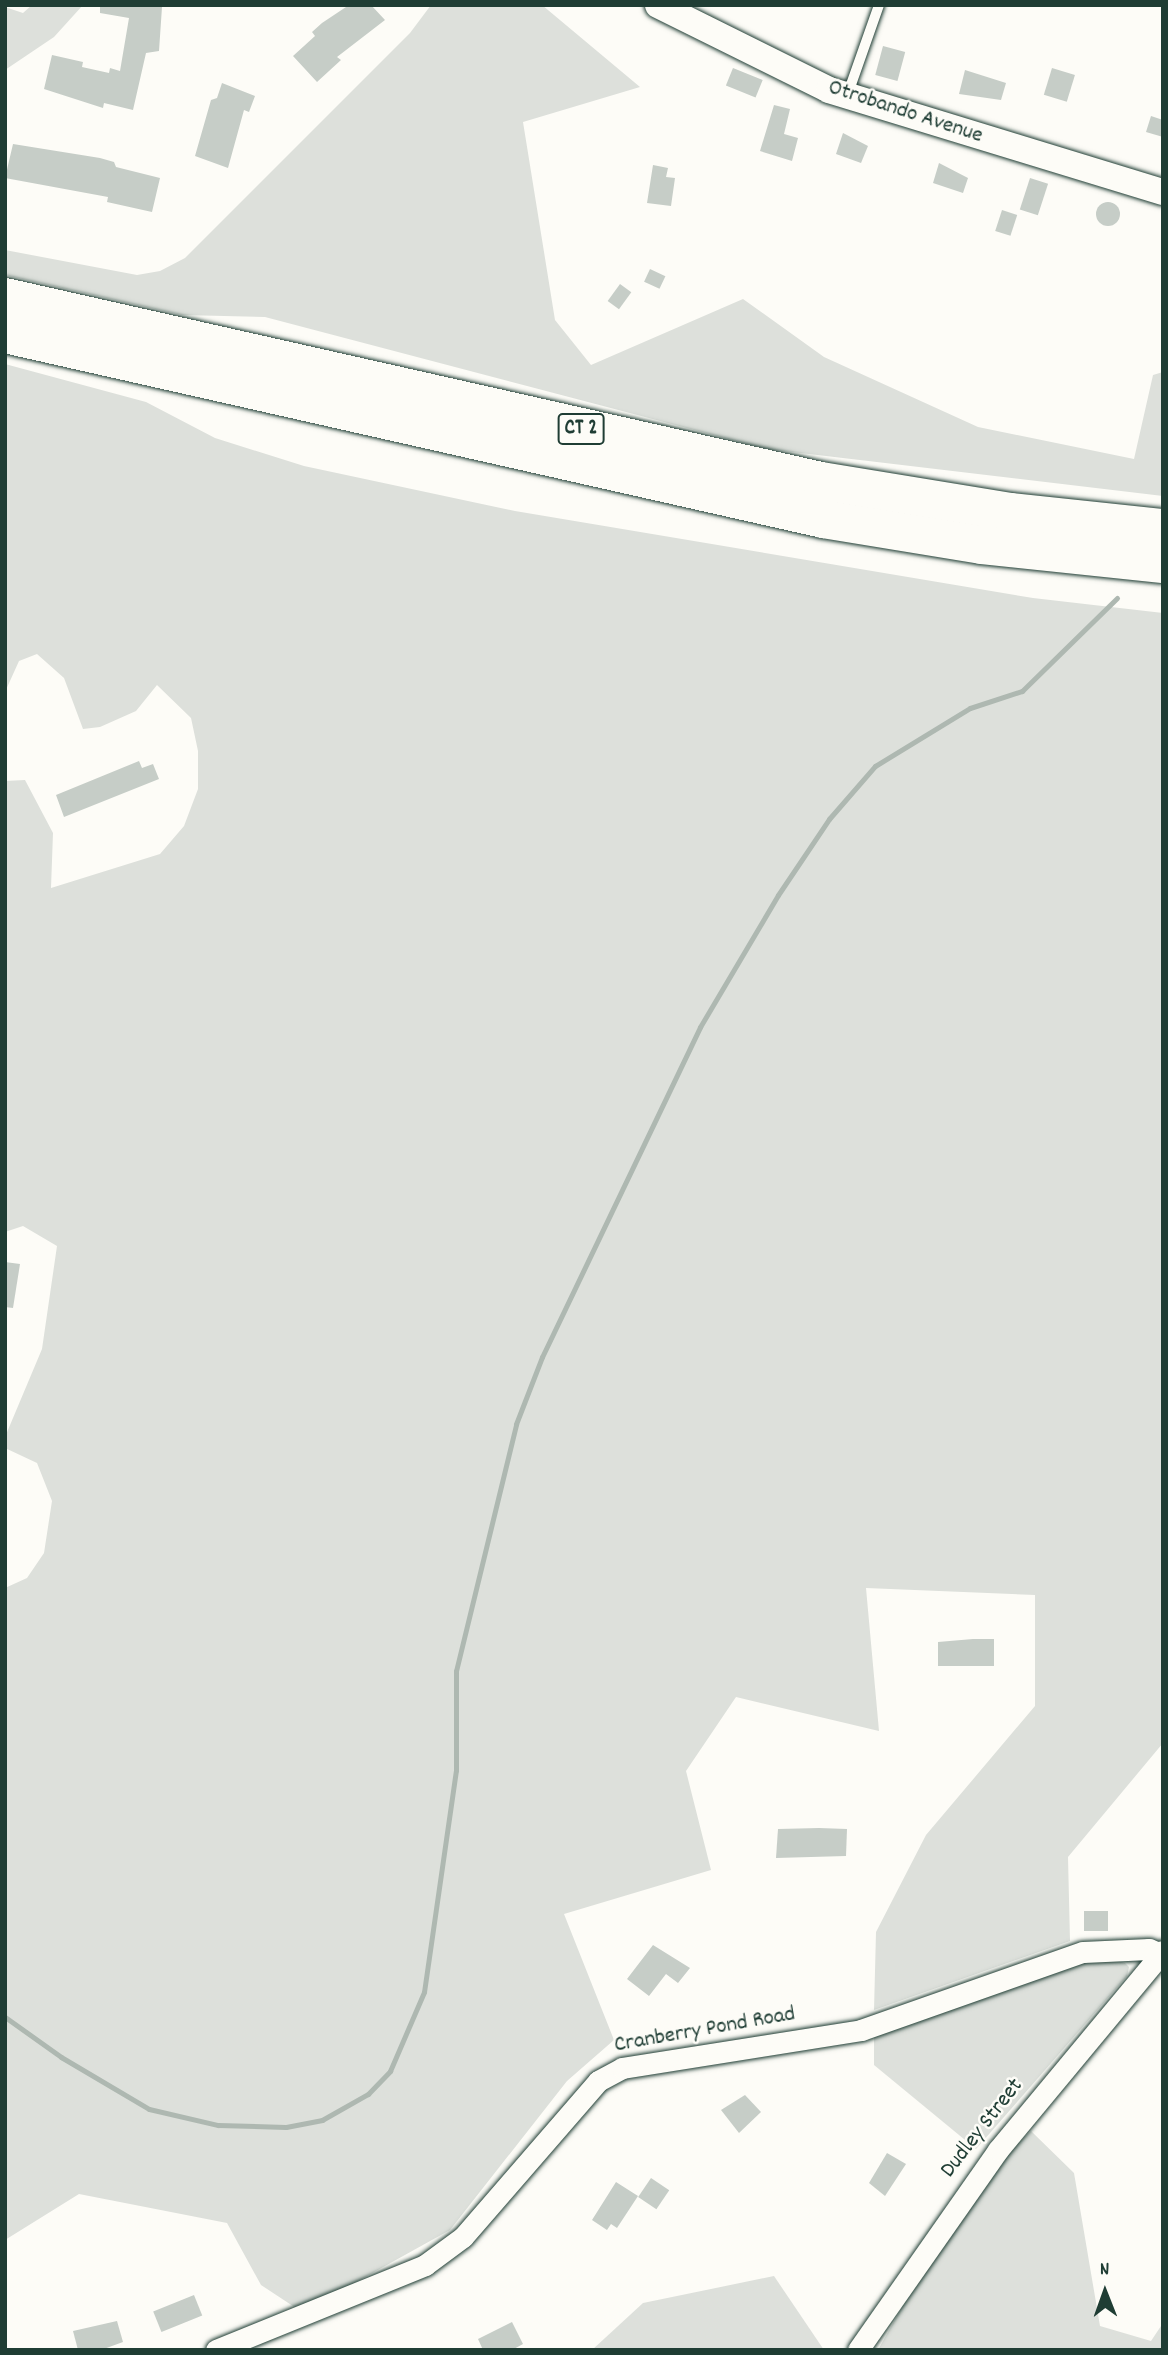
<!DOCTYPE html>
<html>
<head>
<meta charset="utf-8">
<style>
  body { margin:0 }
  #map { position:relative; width:1168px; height:2355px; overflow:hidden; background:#fdfcf7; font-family:Dekko,sans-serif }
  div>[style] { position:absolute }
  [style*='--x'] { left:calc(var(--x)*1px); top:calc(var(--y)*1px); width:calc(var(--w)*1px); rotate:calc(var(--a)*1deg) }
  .green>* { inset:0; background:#dde0db }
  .stream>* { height:5px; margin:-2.5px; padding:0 2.5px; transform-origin:2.5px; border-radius:2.5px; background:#aeb8b1 }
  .building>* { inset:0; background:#c6cdc7; transform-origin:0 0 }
  .round { border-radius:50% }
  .roads { filter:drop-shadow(0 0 2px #1f3d34) drop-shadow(0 0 2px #1f3d34) }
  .service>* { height:10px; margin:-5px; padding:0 5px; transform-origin:5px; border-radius:5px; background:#fdfcf7 }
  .minor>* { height:21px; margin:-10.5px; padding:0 10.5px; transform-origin:10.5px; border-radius:10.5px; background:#fdfcf7 }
  .tertiary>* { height:26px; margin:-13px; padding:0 13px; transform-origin:13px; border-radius:13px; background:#fdfcf7 }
  .motorway>* { height:38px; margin:-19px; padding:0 19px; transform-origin:19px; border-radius:19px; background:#fdfcf7 }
  span { translate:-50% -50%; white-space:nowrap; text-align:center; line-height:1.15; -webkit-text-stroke:5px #fdfcf7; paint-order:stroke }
  .shield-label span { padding:2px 5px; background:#fdfcf7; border:2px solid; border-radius:5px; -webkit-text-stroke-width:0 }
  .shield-label { font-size:21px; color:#1f3d34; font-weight:700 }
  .street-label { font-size:23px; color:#1f3d34 }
  .frame { position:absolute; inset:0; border:7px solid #1f3d34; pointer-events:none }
  .north { position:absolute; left:1070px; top:2257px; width:70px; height:70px; -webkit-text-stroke:5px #fdfcf7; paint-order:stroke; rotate:359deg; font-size:19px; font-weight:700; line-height:28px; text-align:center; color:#1f3d34 }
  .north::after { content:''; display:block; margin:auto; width:24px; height:32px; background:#1f3d34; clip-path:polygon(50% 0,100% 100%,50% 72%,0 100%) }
</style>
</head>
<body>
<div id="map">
  <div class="green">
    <i style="clip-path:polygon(32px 5px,83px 5px,54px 37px,5px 70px,5px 7px,23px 13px)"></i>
    <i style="clip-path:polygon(431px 5px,542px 5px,640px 87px,523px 122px,555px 320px,591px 365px,743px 299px,824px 357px,978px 427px,1134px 459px,1153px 375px,1163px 372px,1163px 496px,767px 449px,265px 317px,182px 315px,5px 275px,5px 250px,137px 275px,160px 271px,185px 258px,410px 33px)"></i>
    <i style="clip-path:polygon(5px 364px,146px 402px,215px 438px,304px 466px,515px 511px,1033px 598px,1163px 613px,1163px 1743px,1068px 1857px,1070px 1941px,874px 2010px,876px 1932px,926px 1835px,1035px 1706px,1035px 1595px,866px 1588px,879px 1731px,736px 1697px,686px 1771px,711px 1870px,564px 1914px,614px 2040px,567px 2081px,450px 2230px,302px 2312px,261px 2285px,227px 2223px,79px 2194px,5px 2240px,5px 1588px,27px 1578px,44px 1553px,52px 1501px,37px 1463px,5px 1448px,5px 1437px,42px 1349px,57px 1246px,23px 1226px,5px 1232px,5px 781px,25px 780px,53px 833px,51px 888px,160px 854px,184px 826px,198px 789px,198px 751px,191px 718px,157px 685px,136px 711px,100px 727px,83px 729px,64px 678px,37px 654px,19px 661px,5px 692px)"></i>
    <i style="clip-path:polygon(1110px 1958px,1125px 1963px,1129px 1967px,1127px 1976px,976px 2149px,874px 2065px,874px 2037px,1079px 1963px)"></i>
    <i style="clip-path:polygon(1031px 2131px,1074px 2173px,1100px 2326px,1151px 2341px,1163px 2323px,1163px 2350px,878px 2350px,919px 2277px,1008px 2153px)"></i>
    <i style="clip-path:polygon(774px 2276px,824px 2350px,592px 2350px,643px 2303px)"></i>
  </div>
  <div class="stream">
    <i style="--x:5;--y:2017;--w:69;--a:35.5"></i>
    <i style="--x:61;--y:2057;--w:102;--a:30.6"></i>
    <i style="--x:149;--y:2109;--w:71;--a:13.1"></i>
    <i style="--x:218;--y:2125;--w:68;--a:1.7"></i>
    <i style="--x:286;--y:2127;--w:37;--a:-11"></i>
    <i style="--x:322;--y:2120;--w:53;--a:-29.5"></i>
    <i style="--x:368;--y:2094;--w:32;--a:-46"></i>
    <i style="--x:390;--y:2071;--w:86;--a:-66.7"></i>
    <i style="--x:424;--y:1992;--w:224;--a:-81.8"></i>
    <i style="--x:456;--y:1770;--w:99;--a:-90"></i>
    <i style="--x:456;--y:1671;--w:254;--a:-76.3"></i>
    <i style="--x:516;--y:1424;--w:72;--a:-68.8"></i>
    <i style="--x:542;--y:1357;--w:366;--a:-64.4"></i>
    <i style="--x:700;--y:1027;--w:153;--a:-59.4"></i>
    <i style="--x:778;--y:895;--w:92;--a:-56.1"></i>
    <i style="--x:829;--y:819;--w:70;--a:-49"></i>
    <i style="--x:875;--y:766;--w:111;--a:-31.4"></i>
    <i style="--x:970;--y:708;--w:55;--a:-18.1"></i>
    <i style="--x:1022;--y:691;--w:133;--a:-44.4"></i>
  </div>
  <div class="building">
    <i style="clip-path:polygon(100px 5px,162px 7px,159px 51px,146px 53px,133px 110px,104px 103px,103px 108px,44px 89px,52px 55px,83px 62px,82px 67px,109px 73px,110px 68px,120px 71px,129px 18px,100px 13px)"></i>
    <i style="clip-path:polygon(349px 5px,371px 5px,385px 20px,337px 57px,341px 60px,317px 82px,293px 56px,315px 36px,312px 32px,322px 23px)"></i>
    <i style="left:883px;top:46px;width:23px;height:30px;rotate:15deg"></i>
    <i style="left:733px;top:68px;width:32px;height:19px;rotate:22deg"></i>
    <i style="left:1052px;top:68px;width:24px;height:28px;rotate:17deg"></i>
    <i style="clip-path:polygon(965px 70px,1006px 83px,1001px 100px,959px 94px)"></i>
    <i style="clip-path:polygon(222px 83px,255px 96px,249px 112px,244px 110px,228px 168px,195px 156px,211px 100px,217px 98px)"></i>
    <i style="clip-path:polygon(774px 105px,790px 109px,784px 134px,798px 138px,792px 161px,760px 151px)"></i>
    <i style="clip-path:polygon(1151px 116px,1163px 120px,1163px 137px,1146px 132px)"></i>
    <i style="clip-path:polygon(843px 133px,868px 146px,861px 163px,836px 154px)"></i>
    <i style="clip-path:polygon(13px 144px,100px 158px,114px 162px,116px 167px,160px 178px,152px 212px,107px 202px,108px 197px,5px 178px)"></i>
    <i style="clip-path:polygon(939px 163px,968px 178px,963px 193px,933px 183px)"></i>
    <i style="clip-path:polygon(653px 165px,668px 168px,666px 177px,675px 178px,671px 206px,647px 203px)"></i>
    <i style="left:1030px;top:178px;width:19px;height:33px;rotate:18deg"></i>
    <i class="round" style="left:1096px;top:202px;width:24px;height:24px"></i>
    <i style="left:1002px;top:210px;width:16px;height:22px;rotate:18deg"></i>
    <i style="left:650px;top:269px;width:17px;height:14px;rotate:25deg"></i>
    <i style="left:620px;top:284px;width:14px;height:21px;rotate:36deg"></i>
    <i style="clip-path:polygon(139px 761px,142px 768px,153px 764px,159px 779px,64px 817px,56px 795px)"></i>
    <i style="clip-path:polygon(5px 1262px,20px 1264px,13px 1308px,5px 1307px)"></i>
    <i style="clip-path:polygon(973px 1639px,994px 1639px,994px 1666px,938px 1666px,938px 1642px)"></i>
    <i style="clip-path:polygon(819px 1828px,847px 1829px,846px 1856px,776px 1858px,778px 1829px)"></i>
    <i style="left:1084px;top:1911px;width:24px;height:20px"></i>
    <i style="clip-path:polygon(653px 1945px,690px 1968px,678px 1983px,666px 1974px,649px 1996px,627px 1979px)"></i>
    <i style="clip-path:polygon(745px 2095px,761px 2112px,739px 2133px,721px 2110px)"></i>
    <i style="clip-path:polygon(887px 2153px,906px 2164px,885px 2196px,869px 2183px)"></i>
    <i style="left:651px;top:2178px;width:22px;height:23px;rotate:34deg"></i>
    <i style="clip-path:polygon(616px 2182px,638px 2196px,617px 2228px,611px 2224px,607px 2230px,592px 2220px)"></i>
    <i style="left:194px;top:2295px;width:22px;height:44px;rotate:68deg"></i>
    <i style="clip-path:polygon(117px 2321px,123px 2342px,101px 2350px,78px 2350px,73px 2331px)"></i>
    <i style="clip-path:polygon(512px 2322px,523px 2344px,512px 2350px,483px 2350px,478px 2339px)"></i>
  </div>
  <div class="roads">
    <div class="service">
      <i style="--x:847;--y:96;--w:96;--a:-70.6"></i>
    </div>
    <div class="minor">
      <i style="--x:216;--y:2350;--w:226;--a:-22.1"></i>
      <i style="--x:425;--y:2265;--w:47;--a:-36.4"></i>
      <i style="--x:463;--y:2237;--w:206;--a:-49.1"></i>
      <i style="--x:598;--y:2081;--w:27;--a:-28"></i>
      <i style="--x:622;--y:2068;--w:242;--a:-9"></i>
      <i style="--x:861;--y:2030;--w:235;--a:-19.4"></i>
      <i style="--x:1083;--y:1952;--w:66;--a:-2.6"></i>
      <i style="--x:1149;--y:1949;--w:15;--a:23"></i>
      <i style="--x:858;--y:2350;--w:244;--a:-55"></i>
      <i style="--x:998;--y:2150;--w:259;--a:-50.3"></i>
    </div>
    <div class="tertiary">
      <i style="--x:658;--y:5;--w:191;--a:26.4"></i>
      <i style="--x:829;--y:90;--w:349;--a:17"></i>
    </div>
    <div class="motorway">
      <i style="--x:5;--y:297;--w:836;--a:12.71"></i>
      <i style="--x:821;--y:481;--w:192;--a:9.3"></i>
      <i style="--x:1010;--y:512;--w:154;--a:6"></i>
      <i style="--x:5;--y:334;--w:839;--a:12.74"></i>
      <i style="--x:823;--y:519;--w:161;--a:9.3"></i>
      <i style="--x:982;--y:545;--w:182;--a:6"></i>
    </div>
  </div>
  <div class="shield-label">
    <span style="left:581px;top:429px">CT 2</span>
  </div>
  <div class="street-label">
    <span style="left:905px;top:113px;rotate:18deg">Otrobando Avenue</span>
    <span style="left:705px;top:2031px;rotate:-10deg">Cranberry Pond Road</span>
    <span style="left:983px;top:2129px;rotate:-52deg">Dudley Street</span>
  </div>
  <div class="frame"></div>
  <div class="north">N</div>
</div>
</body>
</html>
